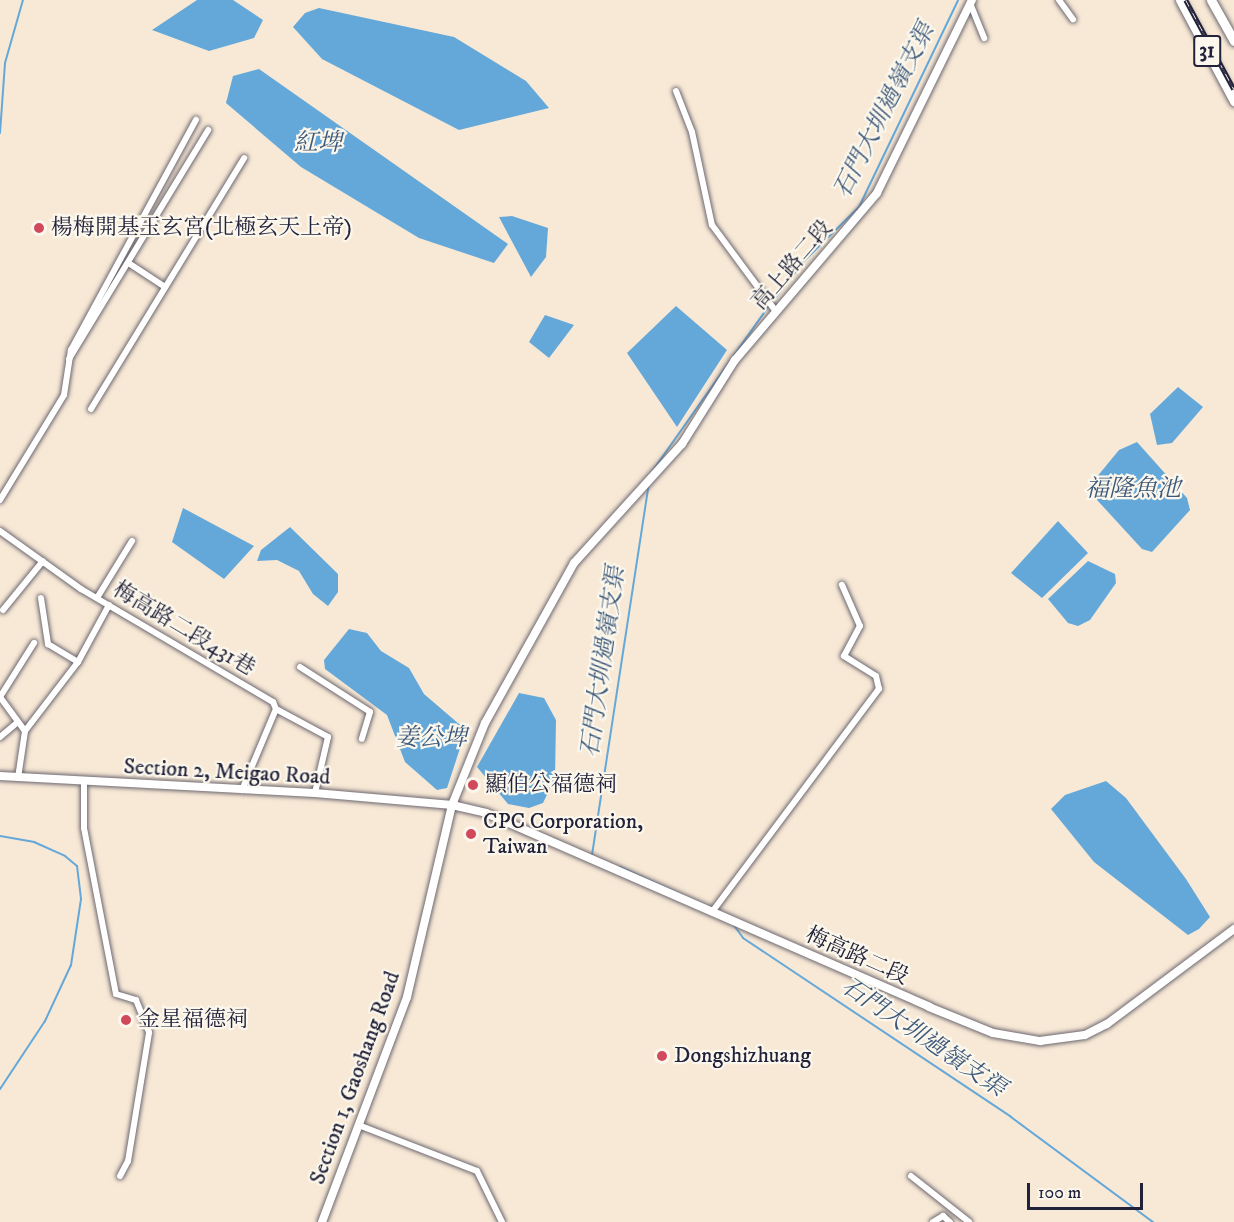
<!DOCTYPE html>
<html>
<head>
<meta charset="utf-8">
<style>
  body { margin:0 }
  #map { position:relative; width:1234px; height:1222px; overflow:hidden; background:#f8e9d6; font-family:"IM FELL DW Pica","Noto Serif TC",serif }
  div>[style] { position:absolute }
  [style*='--x'] { left:calc(var(--x)*1px); top:calc(var(--y)*1px); width:calc(var(--w)*1px); rotate:calc(var(--a)*1deg) }
  .water>* { inset:0; background:#64a8d9 }
  .stream>* { height:2px; margin:-1px; padding:0 1px; transform-origin:1px; border-radius:1px; background:#64a8d9 }
  .roads { filter:drop-shadow(0 0 2px #6d6871) drop-shadow(0 0 2px #6d6871) }
  .street>* { height:6px; margin:-3px; padding:0 3px; transform-origin:3px; border-radius:3px; background:#fff }
  .secondary>* { height:8px; margin:-4px; padding:0 4px; transform-origin:4px; border-radius:4px; background:#fff }
  .primary>* { height:9px; margin:-4.5px; padding:0 4.5px; transform-origin:4.5px; border-radius:4.5px; background:#fff }
  .rail>* { height:4.5px; margin-top:-2.25px; transform-origin:0; background:repeating-linear-gradient(90deg,#fbf7ec 0 7px,#22223b 0 14px); box-sizing:border-box; border-block:2px solid #22223b }
  .dots>* { width:16px; height:16px; translate:-50% -50%; box-sizing:border-box; border:3px solid #fbf7ec; border-radius:50% }
  span { translate:-50% -50%; white-space:nowrap; text-align:center; line-height:1.15; -webkit-text-stroke:4.5px #fbf7ec; paint-order:stroke }
  .shield-label span { padding:2px 4px; background:#fbf7ec; border:2px solid; border-radius:4px; -webkit-text-stroke-width:0 }
  .shield-label { font-size:21px; color:#22223b; font-weight:700 }
  .poi-label { font-size:22px; color:#22223b }
  .left { translate:0 -50%; text-align:left }
  .street-label { font-size:22px; color:#22223b }
  .water-label { font-size:24px; color:#3c587a; font-style:italic }
  .scale { position:absolute; left:1027px; top:1183px; width:116px; height:27px; box-sizing:border-box; border:3px solid #22223b; border-top:0; padding-left:8px; font-size:18px; line-height:21px; white-space:nowrap; color:#22223b; -webkit-text-stroke:4px #fbf7ec; paint-order:stroke }
</style>
</head>
<body>
<div id="map">
  <div class="water">
    <i style="clip-path:polygon(197px 0,233px 0,263px 20px,254px 38px,209px 51px,152px 30px)"></i>
    <i style="clip-path:polygon(319px 8px,454px 37px,526px 81px,549px 108px,459px 130px,322px 59px,293px 27px,305px 13px)"></i>
    <i style="clip-path:polygon(259px 69px,508px 244px,494px 263px,419px 238px,301px 167px,226px 103px,233px 76px)"></i>
    <i style="clip-path:polygon(512px 216px,548px 228px,546px 257px,531px 277px,499px 217px)"></i>
    <i style="clip-path:polygon(676px 306px,727px 350px,677px 427px,627px 353px)"></i>
    <i style="clip-path:polygon(545px 315px,574px 325px,549px 358px,529px 342px)"></i>
    <i style="clip-path:polygon(1178px 387px,1203px 407px,1172px 443px,1157px 445px,1150px 414px)"></i>
    <i style="clip-path:polygon(1137px 442px,1187px 498px,1190px 510px,1152px 552px,1142px 549px,1087px 489px,1119px 450px)"></i>
    <i style="clip-path:polygon(183px 508px,254px 546px,224px 579px,172px 542px)"></i>
    <i style="clip-path:polygon(1058px 521px,1088px 553px,1042px 598px,1011px 573px)"></i>
    <i style="clip-path:polygon(290px 527px,338px 574px,338px 592px,328px 606px,313px 594px,299px 571px,277px 560px,257px 561px,261px 550px)"></i>
    <i style="clip-path:polygon(1088px 561px,1115px 574px,1116px 583px,1090px 620px,1078px 626px,1068px 623px,1048px 599px)"></i>
    <i style="clip-path:polygon(349px 629px,367px 633px,381px 651px,409px 668px,424px 694px,466px 730px,447px 788px,437px 790px,405px 762px,387px 715px,325px 669px,324px 660px)"></i>
    <i style="clip-path:polygon(519px 693px,544px 698px,556px 720px,555px 778px,543px 803px,529px 808px,508px 804px,477px 767px)"></i>
    <i style="clip-path:polygon(1106px 781px,1126px 798px,1186px 879px,1210px 917px,1199px 929px,1188px 935px,1094px 862px,1051px 809px,1065px 795px)"></i>
  </div>
  <div class="stream">
    <i style="--x:0;--y:133;--w:70;--a:-85.9"></i>
    <i style="--x:5;--y:63;--w:66;--a:-74.1"></i>
    <i style="--x:772;--y:302;--w:52;--a:-52"></i>
    <i style="--x:804;--y:261;--w:77;--a:-44.5"></i>
    <i style="--x:859;--y:207;--w:229;--a:-64.4"></i>
    <i style="--x:651;--y:473;--w:204;--a:-54.8"></i>
    <i style="--x:0;--y:836;--w:35;--a:10"></i>
    <i style="--x:34;--y:842;--w:34;--a:24"></i>
    <i style="--x:65;--y:856;--w:16;--a:40"></i>
    <i style="--x:77;--y:866;--w:33;--a:83"></i>
    <i style="--x:81;--y:899;--w:67;--a:98.6"></i>
    <i style="--x:71;--y:965;--w:62;--a:114.9"></i>
    <i style="--x:45;--y:1021;--w:82;--a:123.5"></i>
    <i style="--x:592;--y:855;--w:372;--a:-81.3"></i>
    <i style="--x:620;--y:867;--w:116;--a:24.4"></i>
    <i style="--x:733;--y:924;--w:17;--a:54"></i>
    <i style="--x:743;--y:938;--w:322;--a:33.7"></i>
    <i style="--x:1011;--y:1117;--w:177;--a:36.5"></i>
  </div>
  <div class="roads">
    <div class="street">
      <i style="--x:1059;--y:0;--w:24;--a:54"></i>
      <i style="--x:970;--y:3;--w:38;--a:68"></i>
      <i style="--x:676;--y:91;--w:44;--a:68.7"></i>
      <i style="--x:692;--y:132;--w:95;--a:77.9"></i>
      <i style="--x:712;--y:225;--w:106;--a:53.5"></i>
      <i style="--x:130;--y:264;--w:42;--a:33.3"></i>
      <i style="--x:69;--y:359;--w:268;--a:-58.7"></i>
      <i style="--x:91;--y:409;--w:294;--a:-58.6"></i>
      <i style="--x:0;--y:500;--w:123;--a:-58.6"></i>
      <i style="--x:64;--y:395;--w:46;--a:-81.2"></i>
      <i style="--x:71;--y:350;--w:262;--a:-61.5"></i>
      <i style="--x:0;--y:531;--w:100;--a:35.6"></i>
      <i style="--x:81;--y:589;--w:223;--a:30.5"></i>
      <i style="--x:273;--y:702;--w:8;--a:67"></i>
      <i style="--x:276;--y:709;--w:88;--a:112.8"></i>
      <i style="--x:41;--y:598;--w:47;--a:81.3"></i>
      <i style="--x:48;--y:644;--w:35;--a:31"></i>
      <i style="--x:97;--y:598;--w:67;--a:-58.4"></i>
      <i style="--x:3;--y:610;--w:63;--a:-50.8"></i>
      <i style="--x:300;--y:667;--w:83;--a:32.7"></i>
      <i style="--x:370;--y:712;--w:28;--a:107"></i>
      <i style="--x:0;--y:697;--w:64;--a:-57.8"></i>
      <i style="--x:0;--y:697;--w:42;--a:53.7"></i>
      <i style="--x:276;--y:709;--w:59;--a:28.3"></i>
      <i style="--x:328;--y:737;--w:57;--a:103.1"></i>
      <i style="--x:0;--y:737;--w:23;--a:-40"></i>
      <i style="--x:18;--y:778;--w:48;--a:-81.5"></i>
      <i style="--x:25;--y:731;--w:87;--a:-52.5"></i>
      <i style="--x:78;--y:662;--w:65;--a:-61.5"></i>
      <i style="--x:84;--y:783;--w:45;--a:90"></i>
      <i style="--x:84;--y:828;--w:169;--a:79.1"></i>
      <i style="--x:116;--y:994;--w:21;--a:17"></i>
      <i style="--x:136;--y:1000;--w:35;--a:68"></i>
      <i style="--x:149;--y:1033;--w:130;--a:99.3"></i>
      <i style="--x:128;--y:1161;--w:17;--a:118"></i>
      <i style="--x:712;--y:912;--w:279;--a:-53.2"></i>
      <i style="--x:879;--y:689;--w:13;--a:-103"></i>
      <i style="--x:876;--y:676;--w:38;--a:-148"></i>
      <i style="--x:844;--y:656;--w:34;--a:-62"></i>
      <i style="--x:860;--y:626;--w:45;--a:-113.7"></i>
      <i style="--x:361;--y:1126;--w:124;--a:21.2"></i>
      <i style="--x:477;--y:1171;--w:57;--a:63.9"></i>
      <i style="--x:911;--y:1176;--w:74;--a:38.4"></i>
      <i style="--x:933;--y:1222;--w:12;--a:-31"></i>
      <i style="--x:943;--y:1216;--w:9;--a:41"></i>
    </div>
    <div class="secondary">
      <i style="--x:0;--y:776;--w:315;--a:3.1"></i>
      <i style="--x:315;--y:793;--w:138;--a:5"></i>
      <i style="--x:452;--y:805;--w:35;--a:13"></i>
      <i style="--x:486;--y:813;--w:484;--a:23.6"></i>
      <i style="--x:929;--y:1007;--w:69;--a:22.1"></i>
      <i style="--x:993;--y:1033;--w:48;--a:9.7"></i>
      <i style="--x:1040;--y:1041;--w:45;--a:-7.6"></i>
      <i style="--x:1085;--y:1035;--w:25;--a:-27"></i>
      <i style="--x:1107;--y:1024;--w:159;--a:-36.8"></i>
      <i style="--x:322;--y:1222;--w:241;--a:-69.3"></i>
      <i style="--x:407;--y:997;--w:197;--a:-76.8"></i>
      <i style="--x:452;--y:805;--w:88;--a:-68.1"></i>
      <i style="--x:485;--y:723;--w:183;--a:-60.9"></i>
      <i style="--x:574;--y:563;--w:161;--a:-47.8"></i>
      <i style="--x:682;--y:444;--w:99;--a:-57.8"></i>
      <i style="--x:735;--y:360;--w:219;--a:-49.6"></i>
      <i style="--x:877;--y:193;--w:215;--a:-63.8"></i>
    </div>
    <div class="primary">
      <i style="--x:1180;--y:0;--w:115;--a:61.9"></i>
      <i style="--x:1211;--y:0;--w:47;--a:60.7"></i>
    </div>
  </div>
  <div class="rail">
    <i style="--x:1186;--y:0;--w:101;--a:61.7"></i>
  </div>
  <div class="dots">
    <i style="left:39px;top:228px;background:#d1495b"></i>
    <i style="left:473px;top:785px;background:#d1495b"></i>
    <i style="left:471px;top:834px;background:#d1495b"></i>
    <i style="left:126px;top:1020px;background:#d1495b"></i>
    <i style="left:662px;top:1056px;background:#d1495b"></i>
  </div>
  <div class="shield-label">
    <span style="left:1207px;top:51px">31</span>
  </div>
  <div class="poi-label">
    <span class="left" style="left:51px;top:228px">楊梅開基玉玄宮(北極玄天上帝)</span>
    <span class="left" style="left:485px;top:785px">顯伯公福德祠</span>
    <span class="left" style="left:483px;top:834px">CPC Corporation,<br>Taiwan</span>
    <span class="left" style="left:138px;top:1020px">金星福德祠</span>
    <span class="left" style="left:674px;top:1056px">Dongshizhuang</span>
  </div>
  <div class="street-label">
    <span style="left:792px;top:265px;rotate:-49deg">高上路二段</span>
    <span style="left:184px;top:629px;rotate:31deg">梅高路二段431巷</span>
    <span style="left:227px;top:772px;rotate:3deg">Section 2, Meigao Road</span>
    <span style="left:857px;top:956px;rotate:24deg">梅高路二段</span>
    <span style="left:355px;top:1078px;rotate:-70deg">Section 1, Gaoshang Road</span>
  </div>
  <div class="water-label">
    <span style="left:885px;top:111px;rotate:-63deg">石門大圳過嶺支渠</span>
    <span style="left:318px;top:144px">紅埤</span>
    <span style="left:1133px;top:490px">福隆魚池</span>
    <span style="left:604px;top:662px;rotate:-82deg">石門大圳過嶺支渠</span>
    <span style="left:431px;top:739px">姜公埤</span>
    <span style="left:923px;top:1038px;rotate:34deg">石門大圳過嶺支渠</span>
  </div>
  <div class="scale">100 m</div>
</div>
</body>
</html>
